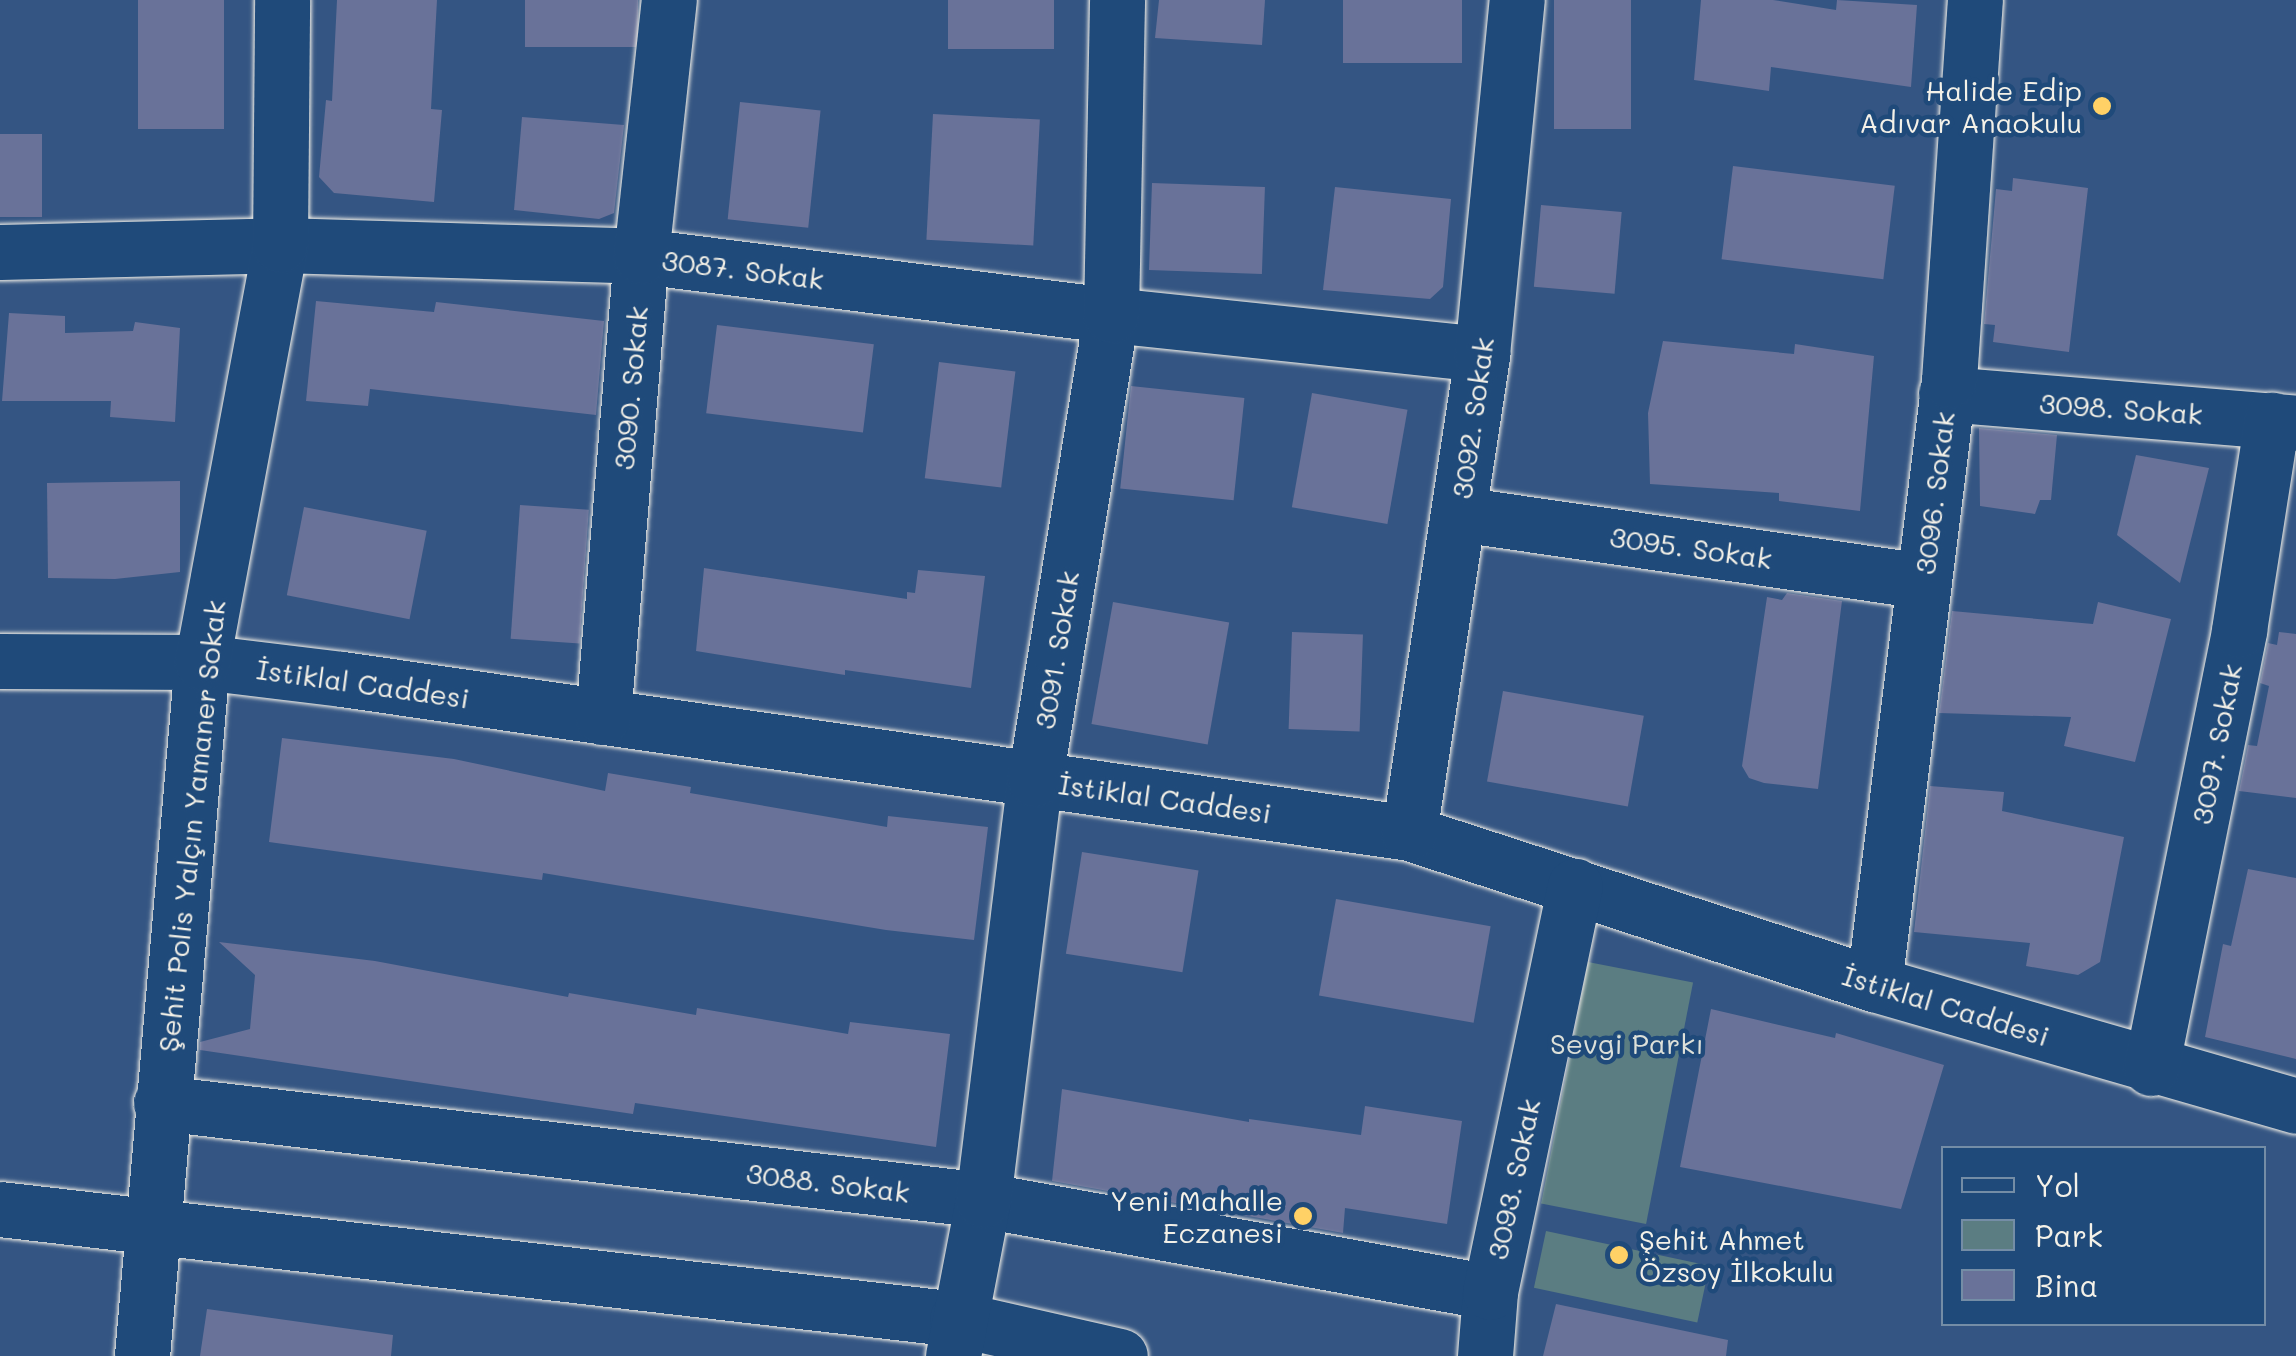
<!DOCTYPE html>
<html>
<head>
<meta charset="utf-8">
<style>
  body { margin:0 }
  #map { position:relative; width:2296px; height:1356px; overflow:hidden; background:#345583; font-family:Mali,sans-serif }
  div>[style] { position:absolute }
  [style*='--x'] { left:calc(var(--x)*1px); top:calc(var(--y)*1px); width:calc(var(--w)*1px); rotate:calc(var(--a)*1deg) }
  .green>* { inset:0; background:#5b7d82; transform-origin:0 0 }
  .building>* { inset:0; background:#697299; transform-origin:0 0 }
  .roads { filter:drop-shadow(0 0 2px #f4f1e8) drop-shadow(0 0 2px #f4f1e8) }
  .minor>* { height:55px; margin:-27.5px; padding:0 27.5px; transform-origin:27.5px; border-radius:27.5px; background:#1f4a7a }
  .dots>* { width:28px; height:28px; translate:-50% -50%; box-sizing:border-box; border:5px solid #1f4a7a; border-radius:50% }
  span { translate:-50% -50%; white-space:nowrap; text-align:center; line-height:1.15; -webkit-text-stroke:9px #1f4a7a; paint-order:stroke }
  .poi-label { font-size:28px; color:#f4f1e8 }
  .right { translate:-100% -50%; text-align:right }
  .left { translate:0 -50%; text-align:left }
  .street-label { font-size:28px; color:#f4f1e8 }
  .park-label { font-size:28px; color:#dde0d9 }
  .legend { position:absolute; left:1941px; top:1146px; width:325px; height:180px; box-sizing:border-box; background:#1f4a7a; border:2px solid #748da6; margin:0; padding:12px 18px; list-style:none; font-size:30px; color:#f4f1e8 }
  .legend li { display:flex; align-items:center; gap:20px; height:50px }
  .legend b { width:50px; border:2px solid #748da6 }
</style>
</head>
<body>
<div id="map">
  <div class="green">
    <i style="left:1588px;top:962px;width:107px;height:246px;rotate:11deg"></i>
    <i style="left:1546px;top:1231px;width:167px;height:58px;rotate:12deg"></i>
  </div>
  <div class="building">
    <i style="left:138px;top:0;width:86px;height:129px"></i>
    <i style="clip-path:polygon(337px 0,437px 0,431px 109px,442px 110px,434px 202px,334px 193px,319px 177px,326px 100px,332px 101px)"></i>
    <i style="left:525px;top:0;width:113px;height:47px"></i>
    <i style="left:948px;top:0;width:106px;height:49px"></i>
    <i style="clip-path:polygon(1159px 0,1265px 0,1262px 45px,1155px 38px)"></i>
    <i style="left:1343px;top:0;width:119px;height:63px"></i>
    <i style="left:1554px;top:0;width:77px;height:129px"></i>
    <i style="clip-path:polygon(1701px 0,1773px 0,1836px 10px,1837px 0,1917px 5px,1911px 87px,1771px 67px,1769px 91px,1694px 80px)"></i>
    <i style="left:740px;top:102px;width:81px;height:118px;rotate:6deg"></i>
    <i style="left:933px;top:114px;width:107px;height:126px;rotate:3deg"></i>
    <i style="clip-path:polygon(522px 117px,624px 125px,614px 213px,599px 219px,514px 210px)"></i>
    <i style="left:0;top:134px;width:42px;height:83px"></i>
    <i style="left:1733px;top:166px;width:163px;height:94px;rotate:7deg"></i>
    <i style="clip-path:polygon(2013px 178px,2088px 188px,2069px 352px,1993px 342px,1995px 325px,1984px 324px,1996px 189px,2012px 191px)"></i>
    <i style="left:1152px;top:183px;width:113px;height:87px;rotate:2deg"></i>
    <i style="clip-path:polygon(1335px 187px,1451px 199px,1443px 287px,1430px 299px,1323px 290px)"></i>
    <i style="left:1541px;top:205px;width:81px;height:82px;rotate:5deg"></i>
    <i style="clip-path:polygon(316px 301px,434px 312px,436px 302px,604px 321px,596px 415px,370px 389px,368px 406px,306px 401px)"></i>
    <i style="clip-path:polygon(9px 313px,65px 316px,65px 333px,133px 331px,135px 322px,180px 328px,175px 422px,110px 417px,111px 401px,2px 401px)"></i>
    <i style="left:717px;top:325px;width:158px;height:89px;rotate:7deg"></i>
    <i style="clip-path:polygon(1663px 341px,1794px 354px,1795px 344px,1874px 356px,1860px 511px,1779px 501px,1779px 493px,1650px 484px,1648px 413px)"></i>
    <i style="left:939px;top:362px;width:77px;height:117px;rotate:7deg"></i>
    <i style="left:1131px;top:386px;width:114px;height:103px;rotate:6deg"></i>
    <i style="left:1312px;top:393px;width:97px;height:116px;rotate:10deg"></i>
    <i style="clip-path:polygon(1979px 428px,2057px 435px,2051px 500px,2040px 500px,2035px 514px,1980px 506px)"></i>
    <i style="clip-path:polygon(2136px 455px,2209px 468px,2180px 583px,2117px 535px)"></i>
    <i style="clip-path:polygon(180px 481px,180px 572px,115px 579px,48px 578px,47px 483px)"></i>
    <i style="left:520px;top:505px;width:69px;height:134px;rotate:4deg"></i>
    <i style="left:304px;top:507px;width:125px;height:90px;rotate:11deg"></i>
    <i style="clip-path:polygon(704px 568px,907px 599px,907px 592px,915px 593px,918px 570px,985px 576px,971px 688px,845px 670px,845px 675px,696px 651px)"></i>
    <i style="clip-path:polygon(1787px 593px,1842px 601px,1818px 789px,1764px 783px,1749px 778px,1742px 766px,1767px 597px,1782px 600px)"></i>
    <i style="left:1113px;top:602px;width:118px;height:124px;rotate:10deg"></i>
    <i style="clip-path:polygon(2098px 602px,2171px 619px,2135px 762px,2064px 746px,2071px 717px,1939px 713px,1952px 611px,2093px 624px)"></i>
    <i style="left:1292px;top:632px;width:71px;height:97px;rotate:2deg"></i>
    <i style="clip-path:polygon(2279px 632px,2296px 634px,2296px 798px,2239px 791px,2248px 745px,2257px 746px,2269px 686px,2260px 683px,2268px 643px,2277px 645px)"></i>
    <i style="left:1503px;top:691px;width:143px;height:92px;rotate:10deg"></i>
    <i style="clip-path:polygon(282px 738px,454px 759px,605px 791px,608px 773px,691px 787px,690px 793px,887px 827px,888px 816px,988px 827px,974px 940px,886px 930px,543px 873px,542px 880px,269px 842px)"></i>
    <i style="clip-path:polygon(1930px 786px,2004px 792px,2002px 811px,2124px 837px,2100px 962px,2078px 975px,2026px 966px,2030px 943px,1914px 932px)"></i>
    <i style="left:1082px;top:852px;width:118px;height:103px;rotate:9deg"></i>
    <i style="clip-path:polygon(2248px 869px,2296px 878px,2296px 1059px,2205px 1037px,2223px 944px,2231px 946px)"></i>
    <i style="left:1336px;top:899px;width:157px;height:98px;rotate:10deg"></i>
    <i style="clip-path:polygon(219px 942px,375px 961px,568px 997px,569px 993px,696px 1015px,697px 1008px,848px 1034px,850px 1022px,950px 1034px,936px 1147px,635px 1103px,633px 1114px,200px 1050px,200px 1042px,250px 1029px,255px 975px)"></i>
    <i style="clip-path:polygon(1711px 1009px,1835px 1038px,1836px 1033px,1944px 1065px,1901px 1209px,1680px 1167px)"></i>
    <i style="clip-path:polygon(1062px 1089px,1249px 1122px,1249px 1119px,1361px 1135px,1365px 1106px,1462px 1121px,1447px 1224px,1345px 1208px,1343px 1233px,1052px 1181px)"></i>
    <i style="clip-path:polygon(1556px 1304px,1728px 1340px,1726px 1356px,1543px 1356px)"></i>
    <i style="clip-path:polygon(207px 1309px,393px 1335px,391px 1356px,200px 1356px)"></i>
  </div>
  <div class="roads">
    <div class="minor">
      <i style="--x:0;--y:252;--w:280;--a:-1.4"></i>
      <i style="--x:280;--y:245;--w:361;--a:1.7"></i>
      <i style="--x:641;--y:256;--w:474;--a:7.2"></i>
      <i style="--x:1111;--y:315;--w:373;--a:6"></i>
      <i style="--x:1946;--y:394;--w:351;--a:4.7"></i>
      <i style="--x:1459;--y:514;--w:469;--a:8.2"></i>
      <i style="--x:0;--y:661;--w:202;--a:0.3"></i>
      <i style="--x:202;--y:662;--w:141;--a:6.9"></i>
      <i style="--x:342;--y:679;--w:1078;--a:8.21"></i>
      <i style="--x:1409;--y:833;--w:489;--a:18"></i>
      <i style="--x:1874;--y:984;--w:439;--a:16.1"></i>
      <i style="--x:603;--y:717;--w:463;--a:-85.3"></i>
      <i style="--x:641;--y:256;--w:258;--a:-83.8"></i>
      <i style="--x:1409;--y:833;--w:485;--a:-81.3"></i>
      <i style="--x:1482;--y:354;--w:356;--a:-84.4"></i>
      <i style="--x:1874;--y:984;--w:609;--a:-82.92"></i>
      <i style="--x:1949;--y:380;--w:381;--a:-86.1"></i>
      <i style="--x:2151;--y:1068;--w:447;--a:-78.6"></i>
      <i style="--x:2239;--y:630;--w:213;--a:-81.1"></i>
      <i style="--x:161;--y:1103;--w:828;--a:6.73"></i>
      <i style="--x:983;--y:1200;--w:515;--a:10.28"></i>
      <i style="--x:0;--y:1209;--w:963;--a:6.56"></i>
      <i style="--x:957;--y:1319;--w:167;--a:12.8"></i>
      <i style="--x:142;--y:1356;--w:697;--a:-85.06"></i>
      <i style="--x:202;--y:662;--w:424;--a:-79.4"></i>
      <i style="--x:280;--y:245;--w:245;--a:-89.5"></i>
      <i style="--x:953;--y:1356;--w:159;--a:-79.1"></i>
      <i style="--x:983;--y:1200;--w:424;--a:-83"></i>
      <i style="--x:1035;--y:779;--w:470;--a:-80.7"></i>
      <i style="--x:1111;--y:315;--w:315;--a:-88.9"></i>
      <i style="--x:1485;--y:1356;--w:64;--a:-85.5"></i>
      <i style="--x:1490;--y:1292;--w:415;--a:-78.2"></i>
    </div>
  </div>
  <div class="dots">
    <i style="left:2102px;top:106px;background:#ffd166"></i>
    <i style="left:1303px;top:1216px;background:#ffd166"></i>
    <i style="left:1619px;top:1255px;background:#ffd166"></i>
  </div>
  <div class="poi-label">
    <span class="right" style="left:2082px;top:106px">Halide Edip<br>Adıvar Anaokulu</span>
    <span class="right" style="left:1283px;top:1216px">Yeni Mahalle<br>Eczanesi</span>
    <span class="left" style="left:1639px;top:1255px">Şehit Ahmet<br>Özsoy İlkokulu</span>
  </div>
  <div class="street-label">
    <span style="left:743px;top:269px;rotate:7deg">3087. Sokak</span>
    <span style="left:630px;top:388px;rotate:-85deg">3090. Sokak</span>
    <span style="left:2121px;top:408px;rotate:4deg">3098. Sokak</span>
    <span style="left:1472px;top:418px;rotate:-82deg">3092. Sokak</span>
    <span style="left:1934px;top:493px;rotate:-83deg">3096. Sokak</span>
    <span style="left:1691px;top:547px;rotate:8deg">3095. Sokak</span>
    <span style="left:1056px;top:650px;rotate:-81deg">3091. Sokak</span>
    <span style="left:363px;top:683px;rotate:8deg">İstiklal Caddesi</span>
    <span style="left:2216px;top:744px;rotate:-79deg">3097. Sokak</span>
    <span style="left:1165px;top:798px;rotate:8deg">İstiklal Caddesi</span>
    <span style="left:191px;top:826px;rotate:-84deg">Şehit Polis Yalçın Yamaner Sokak</span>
    <span style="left:1946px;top:1005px;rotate:17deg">İstiklal Caddesi</span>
    <span style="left:1513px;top:1179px;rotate:-78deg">3093. Sokak</span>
    <span style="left:828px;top:1182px;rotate:7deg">3088. Sokak</span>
  </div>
  <div class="park-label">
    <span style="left:1627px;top:1043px">Sevgi Parkı</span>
  </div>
  <ul class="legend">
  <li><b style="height:12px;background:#1f4a7a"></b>Yol</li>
  <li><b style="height:28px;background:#5b7d82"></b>Park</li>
  <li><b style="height:28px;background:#697299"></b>Bina</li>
  </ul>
</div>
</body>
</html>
